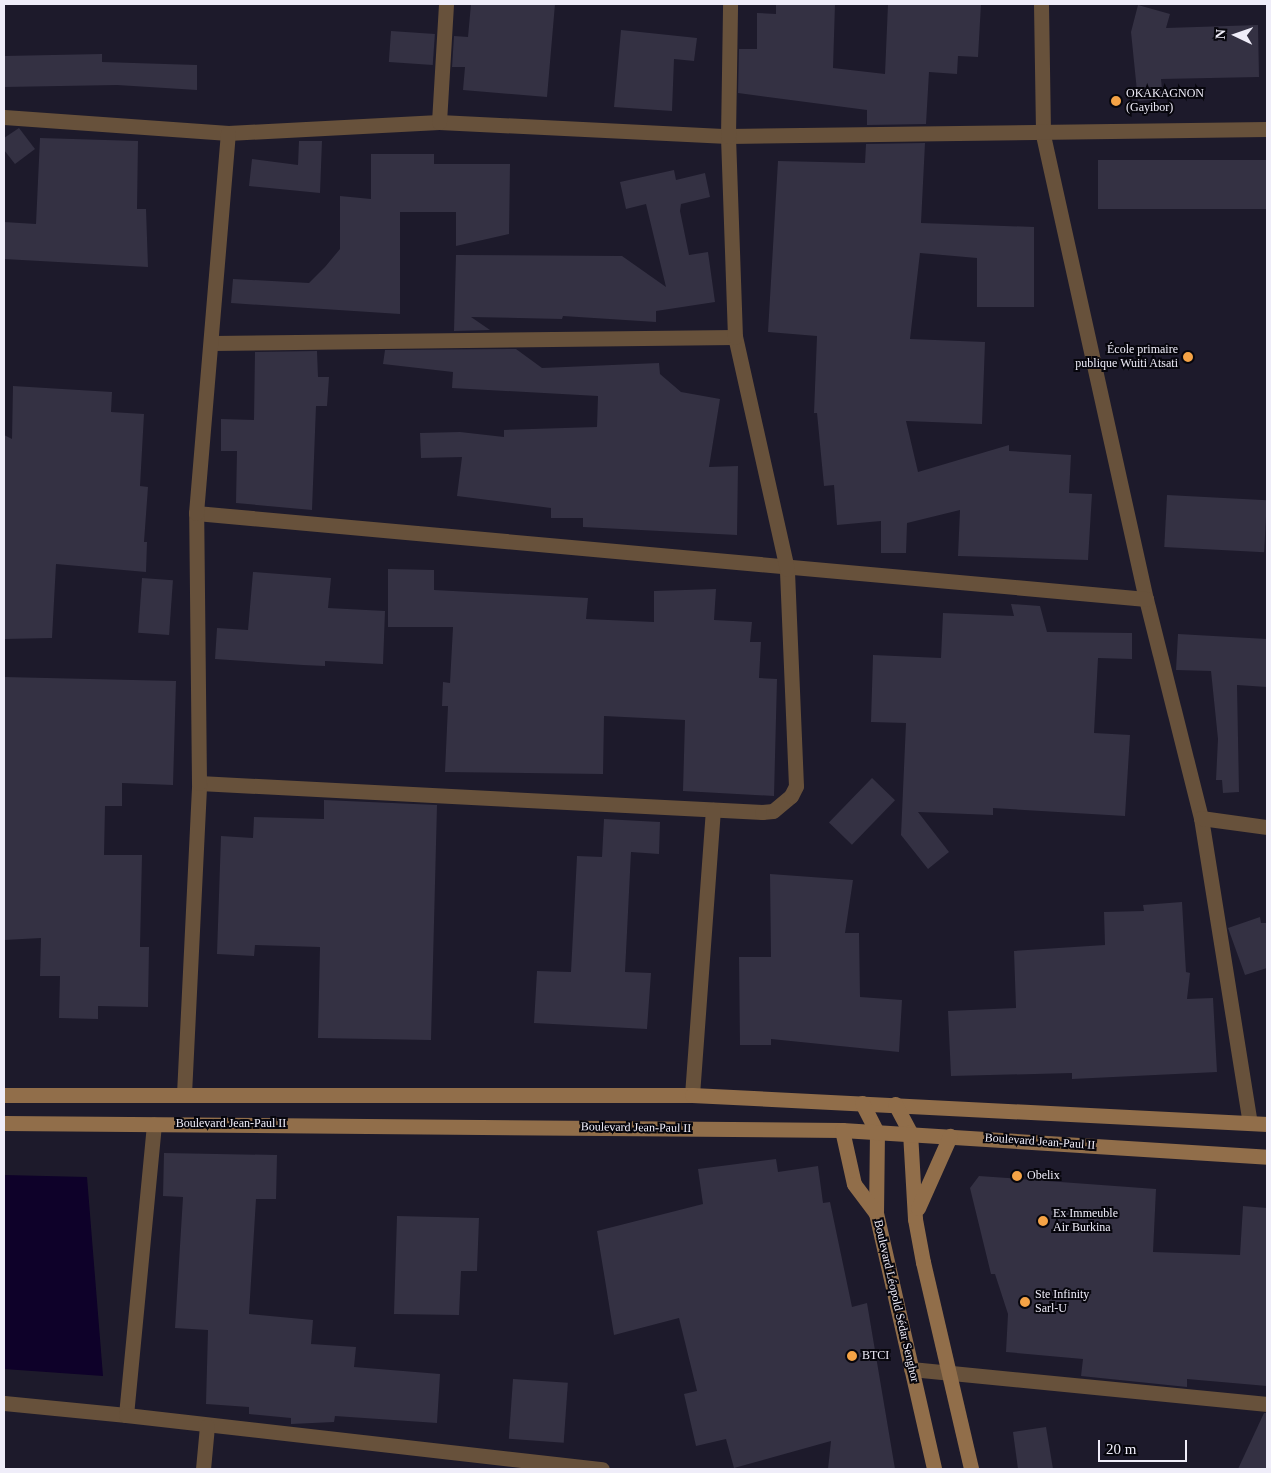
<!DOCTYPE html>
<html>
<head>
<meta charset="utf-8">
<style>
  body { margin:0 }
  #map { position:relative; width:1271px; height:1473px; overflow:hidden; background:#1d1a2b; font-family:"Times New Roman",serif }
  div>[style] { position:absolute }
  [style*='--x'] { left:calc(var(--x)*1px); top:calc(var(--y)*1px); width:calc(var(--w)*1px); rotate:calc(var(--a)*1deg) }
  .water>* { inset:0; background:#0e0129 }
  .building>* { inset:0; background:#343143; transform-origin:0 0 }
  .street>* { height:15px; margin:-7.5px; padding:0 7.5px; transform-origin:7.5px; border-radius:7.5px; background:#67513b }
  .secondary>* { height:15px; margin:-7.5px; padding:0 7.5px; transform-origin:7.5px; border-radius:7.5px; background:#916e4a }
  .dots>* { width:14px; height:14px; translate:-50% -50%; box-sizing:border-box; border:2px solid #07060d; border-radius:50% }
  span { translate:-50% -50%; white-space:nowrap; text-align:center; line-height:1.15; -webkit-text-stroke:4px #07060d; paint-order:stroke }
  .poi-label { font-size:12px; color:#efedf9 }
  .left { translate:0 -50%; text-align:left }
  .right { translate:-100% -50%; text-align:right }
  .street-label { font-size:12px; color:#efedf9 }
  .frame { position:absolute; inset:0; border:5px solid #efedf9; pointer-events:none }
  .north { position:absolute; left:1211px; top:10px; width:50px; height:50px; -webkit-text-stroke:4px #07060d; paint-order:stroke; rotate:273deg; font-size:14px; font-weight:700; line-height:20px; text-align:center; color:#efedf9 }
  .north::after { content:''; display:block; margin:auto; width:18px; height:22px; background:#efedf9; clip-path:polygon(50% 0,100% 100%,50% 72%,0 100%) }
  .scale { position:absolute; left:1098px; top:1440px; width:89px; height:22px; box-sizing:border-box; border:2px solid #efedf9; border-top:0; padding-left:6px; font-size:15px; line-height:18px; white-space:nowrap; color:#efedf9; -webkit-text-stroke:4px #07060d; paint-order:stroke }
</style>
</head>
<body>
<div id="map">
  <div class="water">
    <i style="clip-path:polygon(4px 1175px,87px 1177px,103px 1376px,4px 1369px)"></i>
  </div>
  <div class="building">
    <i style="clip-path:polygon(471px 4px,555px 4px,547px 97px,463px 90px,465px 67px,452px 67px,454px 36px,468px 37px)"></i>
    <i style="clip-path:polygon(776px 4px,835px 4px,833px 68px,885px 74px,888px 4px,981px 4px,978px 57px,958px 56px,957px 74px,929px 72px,926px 124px,867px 125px,867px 110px,738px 93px,739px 49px,757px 49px,757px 13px,776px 14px)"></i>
    <i style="clip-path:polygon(1138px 5px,1170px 14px,1166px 28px,1258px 25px,1259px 77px,1161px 79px,1163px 99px,1138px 101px,1131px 32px)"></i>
    <i style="clip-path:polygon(621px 30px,697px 38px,694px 61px,674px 59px,672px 111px,614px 107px)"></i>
    <i style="left:391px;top:31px;width:44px;height:31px;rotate:4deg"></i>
    <i style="clip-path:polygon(102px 54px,102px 62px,197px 65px,197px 90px,117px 85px,4px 87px,4px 56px)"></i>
    <i style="clip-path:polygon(19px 128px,35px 149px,15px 164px,4px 150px,4px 138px)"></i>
    <i style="clip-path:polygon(40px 138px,138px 141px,137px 209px,146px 209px,148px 267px,4px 259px,4px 222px,36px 224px)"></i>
    <i style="clip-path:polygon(299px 141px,322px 141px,320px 193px,249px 186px,252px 159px,298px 165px)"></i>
    <i style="clip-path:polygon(925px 143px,921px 223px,1034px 227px,1034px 307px,977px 307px,977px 258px,920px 253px,910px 339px,985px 342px,982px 424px,906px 421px,918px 472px,1009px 445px,1009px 451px,1071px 455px,1069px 493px,1092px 494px,1088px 560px,958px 556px,960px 510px,907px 523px,906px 553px,881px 553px,881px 521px,837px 525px,834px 485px,824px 486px,817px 413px,814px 413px,817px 336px,768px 332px,778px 161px,865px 163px,866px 144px)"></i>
    <i style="clip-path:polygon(371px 154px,434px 154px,434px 164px,510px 164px,509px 234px,456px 246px,456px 212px,400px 212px,400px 314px,231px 303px,233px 279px,309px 283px,325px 267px,340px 249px,340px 196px,371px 199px)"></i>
    <i style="left:1098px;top:160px;width:169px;height:49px"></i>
    <i style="clip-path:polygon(674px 170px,676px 180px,705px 173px,710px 197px,681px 204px,680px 211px,689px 255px,708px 252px,715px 302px,656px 311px,656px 322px,563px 316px,562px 319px,471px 317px,490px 330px,454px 331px,456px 255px,622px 256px,666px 287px,646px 204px,626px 209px,620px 182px)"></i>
    <i style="clip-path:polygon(516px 349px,542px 368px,659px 363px,660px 374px,681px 392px,720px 399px,709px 467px,738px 466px,737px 535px,583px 527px,583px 518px,551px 518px,551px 508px,457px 496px,462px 457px,421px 458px,420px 433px,460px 432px,504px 437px,504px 430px,597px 427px,598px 396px,452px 388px,453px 372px,383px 364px,385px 350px)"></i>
    <i style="clip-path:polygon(317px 351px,318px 377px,329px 377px,327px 406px,316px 406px,312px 510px,236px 503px,237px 451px,221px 451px,221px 419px,254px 420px,255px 352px)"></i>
    <i style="clip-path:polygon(13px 386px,112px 392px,111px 412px,144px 414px,140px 486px,148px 487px,144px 542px,147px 542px,146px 572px,56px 564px,52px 638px,4px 639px,4px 435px,12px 439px)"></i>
    <i style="left:1167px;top:495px;width:100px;height:52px;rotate:3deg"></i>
    <i style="clip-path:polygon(388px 569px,434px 570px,434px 590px,588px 598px,586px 619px,654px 622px,654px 591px,716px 589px,714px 620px,752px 622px,750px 642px,761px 642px,759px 678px,777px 679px,774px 796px,683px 791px,685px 720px,604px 716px,603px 774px,445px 772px,448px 706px,442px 706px,443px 682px,450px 683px,453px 627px,388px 627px)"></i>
    <i style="clip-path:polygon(253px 572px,331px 578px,328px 608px,385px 611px,383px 664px,325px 661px,325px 666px,303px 665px,215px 659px,217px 628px,248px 630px)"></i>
    <i style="left:142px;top:578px;width:31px;height:55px;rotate:4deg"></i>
    <i style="clip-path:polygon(1011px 604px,1040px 606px,1047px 632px,1132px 633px,1132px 659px,1098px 658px,1094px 733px,1130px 735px,1125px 816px,993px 808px,993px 815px,918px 812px,949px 852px,928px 869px,901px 835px,906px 723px,871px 722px,873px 655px,941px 658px,943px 613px,1014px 616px)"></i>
    <i style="clip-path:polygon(1178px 634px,1267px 639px,1267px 687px,1237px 685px,1239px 792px,1223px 793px,1222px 780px,1216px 780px,1218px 739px,1211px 671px,1176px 670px)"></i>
    <i style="clip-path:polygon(4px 677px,176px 681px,173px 785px,122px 783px,122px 806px,105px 806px,104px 855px,142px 855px,140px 947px,149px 947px,148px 1007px,98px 1006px,98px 1019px,59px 1018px,60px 976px,40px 976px,41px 938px,4px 940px)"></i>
    <i style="left:872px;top:778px;width:32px;height:62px;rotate:44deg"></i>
    <i style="clip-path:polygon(324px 800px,437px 805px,431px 1040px,318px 1038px,320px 947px,255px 945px,254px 956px,217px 954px,221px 836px,253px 838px,254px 817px,324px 819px)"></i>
    <i style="clip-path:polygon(604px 819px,660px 822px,659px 854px,631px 852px,625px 972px,651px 973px,647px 1029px,534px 1023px,537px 971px,571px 972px,577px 856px,602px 857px)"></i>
    <i style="clip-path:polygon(770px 874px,853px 880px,845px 933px,859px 933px,860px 997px,902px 1000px,899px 1052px,771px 1039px,771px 1045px,740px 1045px,739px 957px,771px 957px)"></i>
    <i style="clip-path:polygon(1182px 902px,1186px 972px,1190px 973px,1187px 999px,1213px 998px,1217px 1072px,1072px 1079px,1072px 1073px,951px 1076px,948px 1011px,1016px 1008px,1014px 951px,1105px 945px,1104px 912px,1144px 911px,1143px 905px)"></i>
    <i style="clip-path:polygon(1260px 917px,1261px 923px,1267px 923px,1267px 968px,1245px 975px,1228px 928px)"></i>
    <i style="clip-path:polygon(164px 1153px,277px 1155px,276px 1199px,256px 1199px,249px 1314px,313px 1320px,311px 1344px,356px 1347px,354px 1367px,440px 1374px,437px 1423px,335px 1416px,334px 1422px,291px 1424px,291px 1418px,249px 1414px,249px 1407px,206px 1404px,208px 1330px,175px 1328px,183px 1197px,163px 1196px)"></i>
    <i style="clip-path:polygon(776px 1159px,778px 1172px,818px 1166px,823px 1203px,830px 1202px,852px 1307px,867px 1303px,895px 1469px,828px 1469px,831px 1441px,734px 1468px,726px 1439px,696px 1446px,684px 1394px,697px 1391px,679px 1318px,614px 1335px,597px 1231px,703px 1204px,698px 1169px)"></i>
    <i style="clip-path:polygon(979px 1176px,1156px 1189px,1153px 1252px,1240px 1255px,1243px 1206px,1267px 1208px,1267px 1386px,1187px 1379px,1187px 1387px,1081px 1376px,1083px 1359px,1006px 1352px,1008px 1314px,995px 1274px,991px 1274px,970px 1188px)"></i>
    <i style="clip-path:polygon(397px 1216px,479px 1218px,477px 1271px,461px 1271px,459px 1315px,394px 1314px)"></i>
    <i style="left:513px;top:1379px;width:55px;height:60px;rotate:4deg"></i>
    <i style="clip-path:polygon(1264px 1413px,1267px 1413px,1267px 1469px,1238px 1469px)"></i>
    <i style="clip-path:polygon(1046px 1427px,1053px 1469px,1018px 1469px,1013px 1432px)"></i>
  </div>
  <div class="street">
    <i style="--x:1041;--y:4;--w:131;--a:89.1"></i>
    <i style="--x:1043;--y:135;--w:475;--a:77.5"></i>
    <i style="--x:1146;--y:599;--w:226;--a:75.9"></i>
    <i style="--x:1201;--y:818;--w:309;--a:80.9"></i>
    <i style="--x:4;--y:117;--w:225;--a:4.1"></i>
    <i style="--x:228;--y:133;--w:211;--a:-3"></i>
    <i style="--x:439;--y:122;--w:289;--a:2.8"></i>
    <i style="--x:728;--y:136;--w:539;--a:-0.74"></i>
    <i style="--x:439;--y:122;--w:118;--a:-86.6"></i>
    <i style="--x:213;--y:343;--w:522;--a:-0.66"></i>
    <i style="--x:196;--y:513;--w:954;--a:5.17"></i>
    <i style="--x:199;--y:783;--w:564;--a:2.95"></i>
    <i style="--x:762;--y:812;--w:11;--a:-5"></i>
    <i style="--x:773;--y:811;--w:23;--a:-40"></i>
    <i style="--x:791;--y:796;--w:11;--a:-63"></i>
    <i style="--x:796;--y:786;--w:217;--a:-92.4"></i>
    <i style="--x:787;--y:569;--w:238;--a:-102.6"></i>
    <i style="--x:735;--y:337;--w:201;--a:-92"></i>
    <i style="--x:728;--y:136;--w:132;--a:-89.1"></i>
    <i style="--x:1201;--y:818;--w:67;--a:7.8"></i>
    <i style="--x:184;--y:1094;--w:311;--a:-87.2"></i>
    <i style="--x:199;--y:783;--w:270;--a:-90.6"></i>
    <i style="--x:196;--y:513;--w:381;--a:-85.2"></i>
    <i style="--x:692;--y:1095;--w:286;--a:-85.8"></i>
    <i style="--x:911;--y:1369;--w:358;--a:5.6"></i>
    <i style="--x:4;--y:1403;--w:123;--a:5.6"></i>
    <i style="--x:126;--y:1415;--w:292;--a:-84.5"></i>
    <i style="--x:126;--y:1415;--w:479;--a:6.5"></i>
    <i style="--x:203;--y:1469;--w:43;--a:-84.7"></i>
  </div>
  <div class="secondary">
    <i style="--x:4;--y:1095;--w:688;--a:0"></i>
    <i style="--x:692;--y:1095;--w:576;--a:2.89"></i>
    <i style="--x:862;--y:1103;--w:33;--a:63"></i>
    <i style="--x:877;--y:1132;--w:81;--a:90.7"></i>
    <i style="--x:876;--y:1213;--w:262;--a:77.2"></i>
    <i style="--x:895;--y:1104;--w:32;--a:62"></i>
    <i style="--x:910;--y:1132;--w:87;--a:86.7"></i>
    <i style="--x:915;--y:1219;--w:44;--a:79.5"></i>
    <i style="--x:923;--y:1262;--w:212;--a:76.9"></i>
    <i style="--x:4;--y:1123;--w:838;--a:0.48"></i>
    <i style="--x:842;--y:1130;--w:426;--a:3.6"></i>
    <i style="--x:842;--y:1130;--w:55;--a:77.5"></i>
    <i style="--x:854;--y:1184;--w:36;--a:53"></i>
    <i style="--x:918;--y:1208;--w:79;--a:-66"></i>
  </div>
  <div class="dots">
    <i style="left:1116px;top:101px;background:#f5a346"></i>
    <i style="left:1188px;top:357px;background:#f5a346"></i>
    <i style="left:1017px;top:1176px;background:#f5a346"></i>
    <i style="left:1043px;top:1221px;background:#f5a346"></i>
    <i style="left:1025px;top:1302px;background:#f5a346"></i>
    <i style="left:852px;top:1356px;background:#f5a346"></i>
  </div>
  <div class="poi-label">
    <span class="left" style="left:1126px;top:101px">OKAKAGNON<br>(Gayibor)</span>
    <span class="right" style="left:1178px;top:357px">École primaire<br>publique Wuiti Atsati</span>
    <span class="left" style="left:1027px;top:1176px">Obelix</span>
    <span class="left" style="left:1053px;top:1221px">Ex Immeuble<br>Air Burkina</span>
    <span class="left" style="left:1035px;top:1302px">Ste Infinity<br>Sarl-U</span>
    <span class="left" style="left:862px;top:1356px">BTCI</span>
  </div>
  <div class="street-label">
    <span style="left:231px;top:1124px">Boulevard Jean-Paul II</span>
    <span style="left:636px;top:1128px;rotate:1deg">Boulevard Jean-Paul II</span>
    <span style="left:1040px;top:1142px;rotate:4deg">Boulevard Jean-Paul II</span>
    <span style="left:896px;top:1301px;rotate:77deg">Boulevard Léopold Sédar Senghor</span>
  </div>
  <div class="frame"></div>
  <div class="north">N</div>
  <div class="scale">20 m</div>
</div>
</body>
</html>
